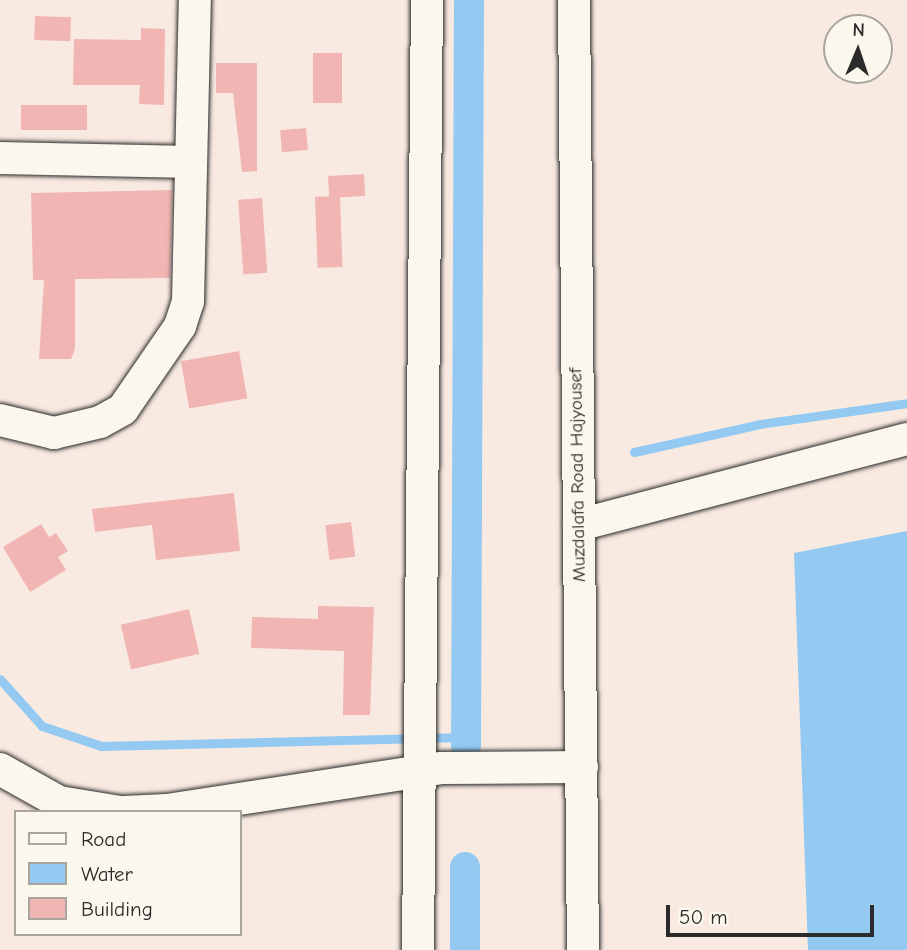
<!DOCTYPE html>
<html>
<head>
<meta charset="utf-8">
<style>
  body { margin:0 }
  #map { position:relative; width:907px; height:950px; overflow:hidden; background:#f9eae1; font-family:"Comic Neue",sans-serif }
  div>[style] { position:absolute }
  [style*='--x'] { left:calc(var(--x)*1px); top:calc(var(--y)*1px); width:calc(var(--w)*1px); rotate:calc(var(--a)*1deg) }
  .water>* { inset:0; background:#94caf2 }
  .stream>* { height:9px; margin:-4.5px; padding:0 4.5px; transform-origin:4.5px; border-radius:4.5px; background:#94caf2 }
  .canal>* { height:30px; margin:-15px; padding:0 15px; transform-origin:15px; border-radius:15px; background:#94caf2 }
  .building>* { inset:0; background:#f1b6b3; transform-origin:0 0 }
  .roads { filter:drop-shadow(0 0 2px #2b2b2b) drop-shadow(0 0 2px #2b2b2b) }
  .minor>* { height:32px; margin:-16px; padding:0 16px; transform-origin:16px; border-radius:16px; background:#fbf7ec }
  span { translate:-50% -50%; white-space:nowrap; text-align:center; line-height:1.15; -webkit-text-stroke:5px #fbf7ec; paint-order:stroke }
  .street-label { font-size:19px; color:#2b2b2b }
  .legend { position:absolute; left:14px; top:810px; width:228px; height:126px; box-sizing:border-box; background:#fbf7ec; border:2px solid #a8a59f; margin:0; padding:9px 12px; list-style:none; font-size:21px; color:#2b2b2b }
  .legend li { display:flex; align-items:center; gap:14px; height:35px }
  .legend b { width:35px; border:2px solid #a8a59f }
  .north { position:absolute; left:823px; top:14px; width:70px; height:70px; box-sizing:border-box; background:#fbf7ec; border:2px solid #a8a59f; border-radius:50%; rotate:2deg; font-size:19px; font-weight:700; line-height:28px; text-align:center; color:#2b2b2b }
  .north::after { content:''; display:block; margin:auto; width:24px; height:32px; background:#2b2b2b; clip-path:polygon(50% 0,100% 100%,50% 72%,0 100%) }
  .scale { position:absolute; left:666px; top:905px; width:208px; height:32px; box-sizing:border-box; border:4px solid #2b2b2b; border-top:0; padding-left:9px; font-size:21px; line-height:24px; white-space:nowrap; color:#2b2b2b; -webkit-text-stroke:5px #fbf7ec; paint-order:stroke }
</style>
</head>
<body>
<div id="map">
  <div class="water">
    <i style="clip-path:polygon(907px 531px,907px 950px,808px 950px,794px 553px)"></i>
  </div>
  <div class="stream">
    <i style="--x:634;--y:452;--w:129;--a:-12.5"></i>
    <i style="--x:760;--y:424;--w:148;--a:-8.1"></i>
    <i style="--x:0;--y:679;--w:63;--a:48.2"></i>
    <i style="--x:42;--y:726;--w:62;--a:18.7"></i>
    <i style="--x:101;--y:746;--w:365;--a:-1.4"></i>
  </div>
  <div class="canal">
    <i style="--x:466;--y:746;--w:746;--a:-89.77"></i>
    <i style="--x:465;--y:950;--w:83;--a:-90"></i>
  </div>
  <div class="building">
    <i style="left:35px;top:16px;width:36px;height:24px;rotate:2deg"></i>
    <i style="clip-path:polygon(141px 28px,165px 29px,164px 105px,139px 104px,140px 85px,73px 85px,74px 39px,141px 40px)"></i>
    <i style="left:313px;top:53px;width:29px;height:50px"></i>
    <i style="clip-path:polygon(216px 63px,257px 63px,257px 171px,242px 172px,233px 93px,216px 93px)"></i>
    <i style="left:21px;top:105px;width:66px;height:25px"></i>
    <i style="left:306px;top:128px;width:22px;height:26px;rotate:85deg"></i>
    <i style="left:364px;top:174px;width:22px;height:36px;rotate:87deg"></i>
    <i style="clip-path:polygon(172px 190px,170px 278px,75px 279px,75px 349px,71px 359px,39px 359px,44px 280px,33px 280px,31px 193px)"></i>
    <i style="left:340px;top:196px;width:71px;height:25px;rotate:88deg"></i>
    <i style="left:262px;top:198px;width:75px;height:24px;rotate:86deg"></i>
    <i style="left:239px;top:351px;width:48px;height:59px;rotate:80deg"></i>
    <i style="clip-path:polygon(234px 493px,240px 551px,156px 560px,152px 525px,95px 532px,92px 509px)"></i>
    <i style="left:351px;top:522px;width:35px;height:26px;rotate:83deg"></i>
    <i style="clip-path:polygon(41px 524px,49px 537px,56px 533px,68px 551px,58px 557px,66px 570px,30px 592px,3px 547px)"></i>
    <i style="clip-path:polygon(318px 606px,374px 607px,370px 715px,343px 715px,344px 651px,251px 648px,252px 617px,318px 619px)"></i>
    <i style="left:189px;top:609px;width:46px;height:70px;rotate:77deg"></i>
  </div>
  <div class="roads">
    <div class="minor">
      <i style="--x:574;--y:0;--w:950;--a:89.46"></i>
      <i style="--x:0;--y:158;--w:188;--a:1.2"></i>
      <i style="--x:0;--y:420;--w:56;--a:13.5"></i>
      <i style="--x:54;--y:433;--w:47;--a:-13.4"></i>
      <i style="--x:100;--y:422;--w:26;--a:-29"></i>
      <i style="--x:123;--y:409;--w:101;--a:-55.5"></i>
      <i style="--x:180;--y:326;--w:26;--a:-72"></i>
      <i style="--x:188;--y:301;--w:301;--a:-88.7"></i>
      <i style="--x:579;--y:525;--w:339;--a:-14.7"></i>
      <i style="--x:0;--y:769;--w:68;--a:29.2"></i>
      <i style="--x:59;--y:802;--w:62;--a:9.3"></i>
      <i style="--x:124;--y:812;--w:43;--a:-2.7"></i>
      <i style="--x:167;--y:810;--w:277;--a:-8.7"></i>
      <i style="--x:441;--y:768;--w:141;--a:-0.4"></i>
      <i style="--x:418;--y:950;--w:950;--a:-89.46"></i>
    </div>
  </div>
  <div class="street-label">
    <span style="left:578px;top:475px;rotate:-91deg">Muzdalafa Road Hajyousef</span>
  </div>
  <ul class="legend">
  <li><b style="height:9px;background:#fbf7ec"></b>Road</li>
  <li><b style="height:19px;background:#94caf2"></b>Water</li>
  <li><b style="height:19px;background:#f1b6b3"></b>Building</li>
  </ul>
  <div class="north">N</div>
  <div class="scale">50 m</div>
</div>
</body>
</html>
